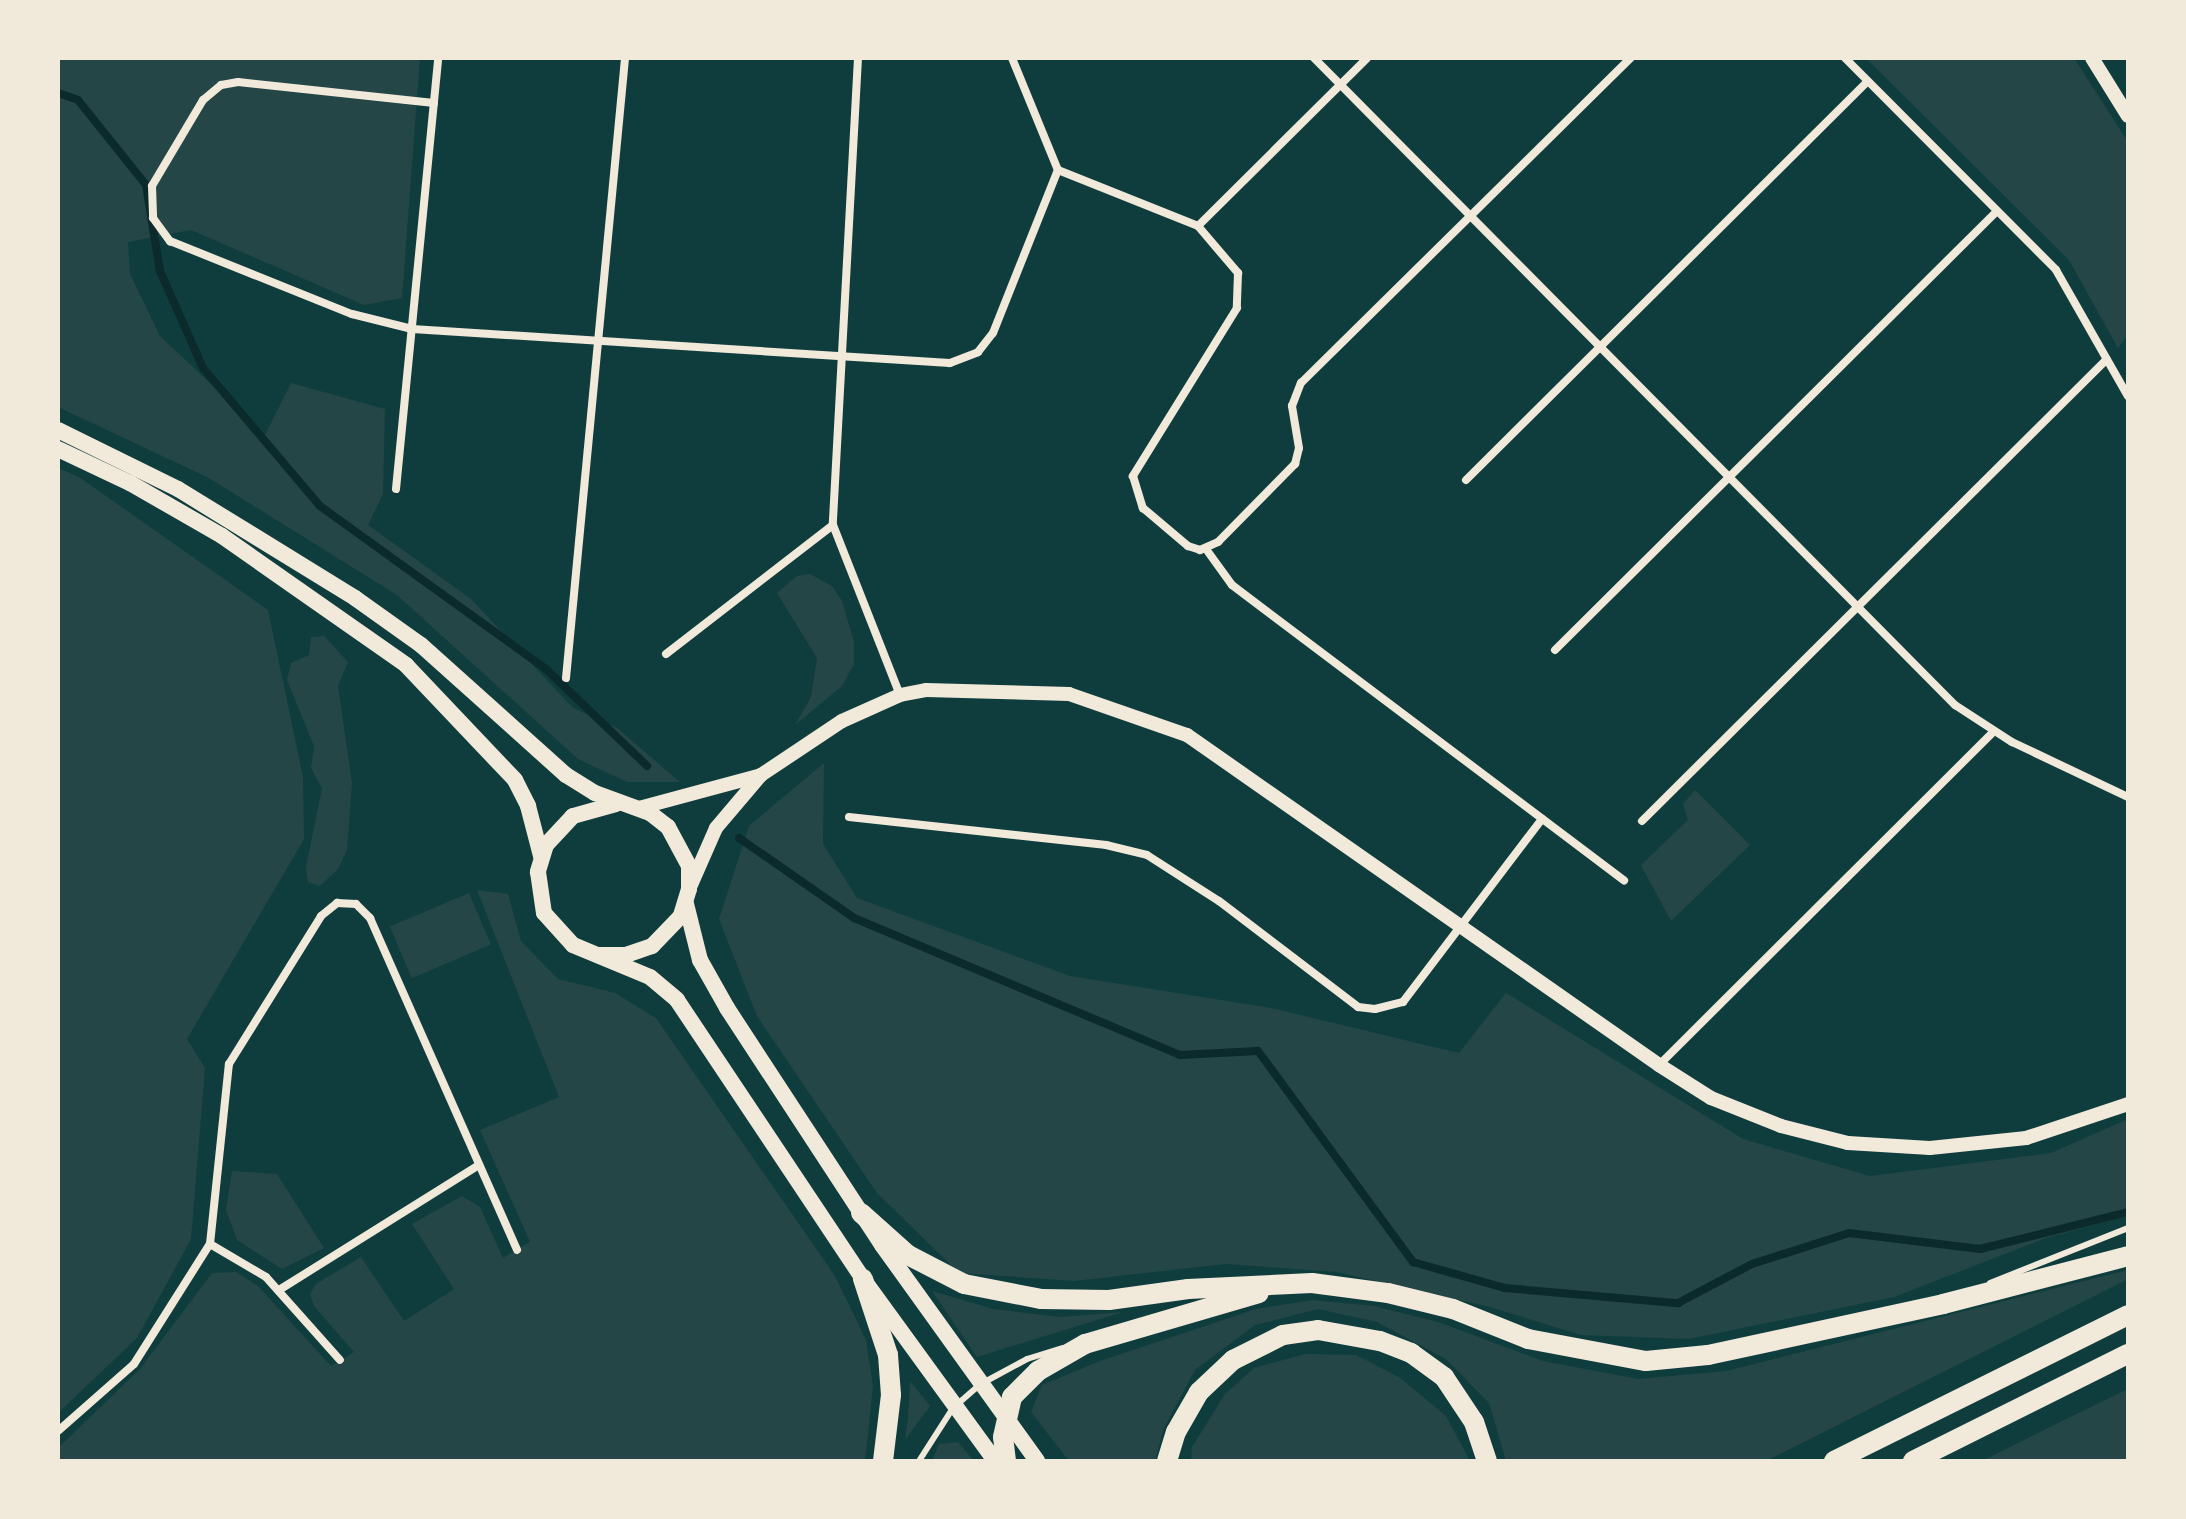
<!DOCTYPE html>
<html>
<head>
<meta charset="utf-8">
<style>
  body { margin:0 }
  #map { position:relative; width:2186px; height:1519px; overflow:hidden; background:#0f3d3e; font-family:Rubik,sans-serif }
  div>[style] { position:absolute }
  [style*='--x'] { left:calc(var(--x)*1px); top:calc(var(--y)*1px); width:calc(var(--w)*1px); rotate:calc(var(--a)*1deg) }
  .green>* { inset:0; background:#244646; transform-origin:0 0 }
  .stream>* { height:8px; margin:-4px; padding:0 4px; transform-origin:4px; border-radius:4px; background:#0a2a2b }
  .service>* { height:6px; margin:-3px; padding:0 3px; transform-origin:3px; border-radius:3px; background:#f1e9da }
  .minor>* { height:8px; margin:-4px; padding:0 4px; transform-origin:4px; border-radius:4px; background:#f1e9da }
  .tertiary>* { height:14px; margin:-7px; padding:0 7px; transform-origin:7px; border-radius:7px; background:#f1e9da }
  .secondary>* { height:16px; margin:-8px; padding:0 8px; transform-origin:8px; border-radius:8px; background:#f1e9da }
  .trunk>* { height:20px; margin:-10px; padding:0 10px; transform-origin:10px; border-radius:10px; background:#f1e9da }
  span { translate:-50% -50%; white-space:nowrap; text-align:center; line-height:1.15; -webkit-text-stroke:8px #f1e9da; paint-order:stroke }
  .frame { position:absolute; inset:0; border:60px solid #f1e9da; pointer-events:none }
</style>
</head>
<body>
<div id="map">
  <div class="green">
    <i style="clip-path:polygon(58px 58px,420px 58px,402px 298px,364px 305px,191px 230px,128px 242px,130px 274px,160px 336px,265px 435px,291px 383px,385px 409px,383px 494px,368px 525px,471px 599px,573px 708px,617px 728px,680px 782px,627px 782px,578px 759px,397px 595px,209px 478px,58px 407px)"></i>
    <i style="clip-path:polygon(1866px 58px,2074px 58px,2128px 142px,2128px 334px,2118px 348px,2069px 260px)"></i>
    <i style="clip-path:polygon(58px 468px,79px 477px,268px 610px,303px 777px,304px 839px,187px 1039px,205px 1068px,191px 1239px,137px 1338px,58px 1413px)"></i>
    <i style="clip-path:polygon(810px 574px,832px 586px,842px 601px,854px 642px,854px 664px,842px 686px,795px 725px,811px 697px,817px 658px,777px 593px,797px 576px)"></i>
    <i style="clip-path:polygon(324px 636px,348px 662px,338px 686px,352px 783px,347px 850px,338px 869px,320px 886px,308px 882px,306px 867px,322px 788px,311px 768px,314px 746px,287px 680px,291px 663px,309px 655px,311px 637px)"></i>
    <i style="clip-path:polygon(824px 763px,823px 844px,857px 898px,1070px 976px,1271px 1008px,1459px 1053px,1506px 993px,1743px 1139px,1870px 1176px,2051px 1153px,2128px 1119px,2128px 1216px,2046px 1238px,1894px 1297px,1689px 1339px,1581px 1335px,1490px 1307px,1337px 1272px,1226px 1264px,1074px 1281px,959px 1273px,877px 1193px,757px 1016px,719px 919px,749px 826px)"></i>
    <i style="clip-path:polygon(1695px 790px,1750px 845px,1671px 921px,1641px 865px,1688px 820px,1683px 804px)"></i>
    <i style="clip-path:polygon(477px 890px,508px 894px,521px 941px,558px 979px,615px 993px,656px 1018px,835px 1276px,866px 1340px,873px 1386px,865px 1461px,58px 1461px,58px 1448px,140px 1369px,212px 1273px,236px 1272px,258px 1286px,331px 1366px,354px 1352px,314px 1306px,310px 1294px,316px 1284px,361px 1257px,404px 1321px,454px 1289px,412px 1224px,462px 1196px,480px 1207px,503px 1258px,530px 1242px,480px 1130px,559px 1097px)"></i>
    <i style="left:469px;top:893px;width:56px;height:86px;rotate:67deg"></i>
    <i style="clip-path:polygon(232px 1171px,277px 1174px,324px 1248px,282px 1269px,237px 1240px,226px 1210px)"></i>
    <i style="clip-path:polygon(2128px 1270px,2128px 1279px,1766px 1461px,1506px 1461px,1489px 1403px,1446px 1359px,1377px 1322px,1318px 1309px,1255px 1325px,1195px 1370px,1163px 1430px,1155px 1461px,1069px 1461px,1031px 1412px,1042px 1385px,1100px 1361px,1256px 1309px,1312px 1300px,1374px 1306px,1438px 1322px,1543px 1361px,1638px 1379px,1726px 1371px)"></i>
    <i style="clip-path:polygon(932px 1291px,993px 1309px,1059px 1317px,1123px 1312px,977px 1357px)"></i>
    <i style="clip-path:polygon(1305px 1354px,1356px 1355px,1399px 1377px,1446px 1416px,1470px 1461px,1191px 1461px,1192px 1447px,1225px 1394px,1254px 1368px)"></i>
    <i style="clip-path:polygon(910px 1381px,930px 1406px,905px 1440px,908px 1417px)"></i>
    <i style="clip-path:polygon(2128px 1389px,2128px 1461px,1982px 1461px,2062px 1421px)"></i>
    <i style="clip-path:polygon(958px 1442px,974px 1461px,932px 1461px,939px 1444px)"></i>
  </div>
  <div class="stream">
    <i style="--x:58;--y:93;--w:21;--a:19"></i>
    <i style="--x:78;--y:100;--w:109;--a:51.3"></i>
    <i style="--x:146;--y:185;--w:87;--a:80.8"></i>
    <i style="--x:160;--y:271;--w:106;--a:66.1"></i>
    <i style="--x:203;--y:368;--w:181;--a:49.7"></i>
    <i style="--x:320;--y:506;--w:279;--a:35.8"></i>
    <i style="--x:546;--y:669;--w:140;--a:43.8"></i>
    <i style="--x:739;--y:838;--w:140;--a:34.8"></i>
    <i style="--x:854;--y:918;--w:354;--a:22.8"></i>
    <i style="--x:1180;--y:1055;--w:78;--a:-2.9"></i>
    <i style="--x:1258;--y:1051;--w:262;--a:53.7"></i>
    <i style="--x:1413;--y:1262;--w:96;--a:15.8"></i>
    <i style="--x:1505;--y:1288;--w:174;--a:5"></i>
    <i style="--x:1678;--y:1303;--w:84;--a:-27.8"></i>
    <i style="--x:1752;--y:1264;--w:102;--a:-17.7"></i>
    <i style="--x:1849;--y:1233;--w:132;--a:7"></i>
    <i style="--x:1980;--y:1249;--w:153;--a:-14"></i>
  </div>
  <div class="service">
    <i style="--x:1990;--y:1283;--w:149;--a:-21.7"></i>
    <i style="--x:919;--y:1461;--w:63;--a:-57.3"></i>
    <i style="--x:953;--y:1408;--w:35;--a:-41"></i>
    <i style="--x:979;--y:1385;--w:55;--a:-28.4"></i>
    <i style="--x:1027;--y:1359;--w:37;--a:-17"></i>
  </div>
  <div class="minor">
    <i style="--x:858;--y:58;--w:468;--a:93.1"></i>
    <i style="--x:833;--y:525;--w:183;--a:68.5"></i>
    <i style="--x:1012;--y:58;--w:121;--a:67.7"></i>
    <i style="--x:1058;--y:170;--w:151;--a:21.8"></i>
    <i style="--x:1198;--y:226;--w:62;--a:49.6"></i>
    <i style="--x:1238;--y:273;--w:35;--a:92"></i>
    <i style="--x:1237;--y:308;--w:198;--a:121.8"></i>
    <i style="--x:1133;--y:476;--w:34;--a:73"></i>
    <i style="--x:1143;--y:508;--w:59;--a:40.2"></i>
    <i style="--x:1188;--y:546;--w:13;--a:18"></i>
    <i style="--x:1200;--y:550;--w:20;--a:-24"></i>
    <i style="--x:1218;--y:542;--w:110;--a:-45.4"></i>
    <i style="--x:1295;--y:464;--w:16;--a:-76"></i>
    <i style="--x:1299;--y:448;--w:43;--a:-99.5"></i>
    <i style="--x:1292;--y:406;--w:25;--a:-69"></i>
    <i style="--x:1301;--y:383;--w:463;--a:-44.6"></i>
    <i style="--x:1314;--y:58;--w:911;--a:45.27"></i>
    <i style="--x:1955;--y:705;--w:68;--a:33"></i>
    <i style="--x:2012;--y:742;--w:128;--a:25.4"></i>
    <i style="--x:1845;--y:58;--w:299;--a:45.1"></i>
    <i style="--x:2056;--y:270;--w:145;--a:60.3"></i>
    <i style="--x:434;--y:103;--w:197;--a:-173.9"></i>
    <i style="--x:238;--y:82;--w:17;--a:170"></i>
    <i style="--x:221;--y:85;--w:23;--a:140"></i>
    <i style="--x:203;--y:100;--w:100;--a:120.7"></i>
    <i style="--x:152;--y:186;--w:32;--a:88"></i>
    <i style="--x:153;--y:218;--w:29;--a:54"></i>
    <i style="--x:170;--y:241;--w:196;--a:21.9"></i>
    <i style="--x:352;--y:314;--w:62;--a:14"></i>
    <i style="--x:412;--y:329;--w:539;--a:3.62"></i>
    <i style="--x:950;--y:363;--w:30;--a:-21"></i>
    <i style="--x:978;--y:352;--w:24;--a:-52"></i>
    <i style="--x:993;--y:333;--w:175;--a:-68.3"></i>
    <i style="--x:1198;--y:226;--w:238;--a:-44.8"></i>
    <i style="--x:1466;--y:480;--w:566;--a:-44.79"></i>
    <i style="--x:396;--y:489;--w:433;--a:-84.4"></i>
    <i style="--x:1206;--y:549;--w:44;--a:54.2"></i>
    <i style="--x:1232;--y:585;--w:491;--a:37"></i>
    <i style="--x:1555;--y:650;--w:623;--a:-44.8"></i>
    <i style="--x:666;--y:654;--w:211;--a:-37.7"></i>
    <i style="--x:566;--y:678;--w:623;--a:-84.56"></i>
    <i style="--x:849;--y:817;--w:259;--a:6.2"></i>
    <i style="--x:1106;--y:845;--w:42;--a:13.7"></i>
    <i style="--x:1147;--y:855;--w:85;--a:32.6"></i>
    <i style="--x:1219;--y:901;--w:175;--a:37.3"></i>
    <i style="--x:1358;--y:1007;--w:17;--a:7"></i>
    <i style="--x:1375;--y:1009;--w:29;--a:-14"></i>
    <i style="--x:1403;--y:1002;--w:230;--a:-52.8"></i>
    <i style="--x:1642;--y:821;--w:655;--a:-44.81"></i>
    <i style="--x:1659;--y:1065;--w:473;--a:-44.9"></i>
    <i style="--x:210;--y:1244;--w:65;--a:30.5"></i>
    <i style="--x:266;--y:1277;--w:111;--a:48.3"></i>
    <i style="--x:279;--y:1290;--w:236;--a:-32"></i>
    <i style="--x:58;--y:1431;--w:101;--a:-41.4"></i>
    <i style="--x:134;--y:1364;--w:142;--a:-57.7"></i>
    <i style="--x:210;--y:1244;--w:181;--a:-84"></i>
    <i style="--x:229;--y:1064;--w:174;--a:-58.1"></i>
    <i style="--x:321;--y:916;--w:21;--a:-39"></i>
    <i style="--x:337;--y:903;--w:19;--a:3"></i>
    <i style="--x:356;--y:904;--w:20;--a:45"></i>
    <i style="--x:370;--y:918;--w:363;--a:66.1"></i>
  </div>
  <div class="tertiary">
    <i style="--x:2092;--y:58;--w:68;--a:58.2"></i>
    <i style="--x:639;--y:808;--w:126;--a:-15.1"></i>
    <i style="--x:761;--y:775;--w:97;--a:-33.7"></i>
    <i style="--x:842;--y:721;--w:64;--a:-24.1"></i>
    <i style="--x:900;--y:695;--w:26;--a:-11"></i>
    <i style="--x:926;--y:690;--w:143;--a:1.6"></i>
    <i style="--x:1069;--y:694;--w:125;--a:19.2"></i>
    <i style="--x:1187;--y:735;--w:576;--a:34.96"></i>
    <i style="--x:1659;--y:1065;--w:62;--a:32.4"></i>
    <i style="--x:1711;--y:1098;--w:75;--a:21.8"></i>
    <i style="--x:1781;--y:1126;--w:69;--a:14.2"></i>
    <i style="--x:1848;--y:1143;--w:82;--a:3.5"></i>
    <i style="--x:1930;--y:1148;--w:97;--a:-5.9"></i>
    <i style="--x:2026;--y:1138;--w:108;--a:-18.4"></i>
    <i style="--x:691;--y:885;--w:62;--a:-66.3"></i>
    <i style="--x:716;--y:828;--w:70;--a:-49.7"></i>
  </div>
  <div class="secondary">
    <i style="--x:58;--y:430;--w:134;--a:26.2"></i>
    <i style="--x:178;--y:489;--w:208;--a:31.6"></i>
    <i style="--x:355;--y:598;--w:81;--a:35.5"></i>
    <i style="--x:421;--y:645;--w:195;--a:41.9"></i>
    <i style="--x:566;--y:775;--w:34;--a:32"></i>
    <i style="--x:595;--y:793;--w:59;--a:20"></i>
    <i style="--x:650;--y:813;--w:23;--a:38"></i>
    <i style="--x:668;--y:827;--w:44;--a:61.7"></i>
    <i style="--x:689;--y:866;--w:23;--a:90"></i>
    <i style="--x:689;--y:889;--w:28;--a:107"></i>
    <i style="--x:681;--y:916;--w:42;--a:134"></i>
    <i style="--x:652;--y:946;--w:28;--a:161"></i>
    <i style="--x:626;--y:955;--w:27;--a:180"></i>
    <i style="--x:58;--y:449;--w:80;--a:25.3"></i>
    <i style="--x:130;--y:483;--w:106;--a:29.9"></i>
    <i style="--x:222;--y:536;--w:225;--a:35"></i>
    <i style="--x:406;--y:665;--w:158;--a:46.5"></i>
    <i style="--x:515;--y:780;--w:29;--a:63"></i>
    <i style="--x:528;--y:806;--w:52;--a:75.4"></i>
    <i style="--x:616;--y:804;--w:45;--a:164.4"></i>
    <i style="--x:573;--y:816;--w:40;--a:133"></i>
    <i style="--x:546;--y:845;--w:28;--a:107"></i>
    <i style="--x:538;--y:872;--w:41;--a:81.7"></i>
    <i style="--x:544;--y:913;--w:43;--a:47.8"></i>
    <i style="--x:573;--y:945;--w:83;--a:22.6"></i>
    <i style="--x:650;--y:977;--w:35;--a:40"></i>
    <i style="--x:677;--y:1000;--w:335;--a:56.3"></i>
    <i style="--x:863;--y:1279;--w:225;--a:54"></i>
    <i style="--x:686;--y:904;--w:58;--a:76"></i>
    <i style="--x:700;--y:960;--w:55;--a:60.6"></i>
    <i style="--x:727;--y:1008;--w:283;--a:56.8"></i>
    <i style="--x:882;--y:1245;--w:266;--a:54.3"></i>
  </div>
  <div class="trunk">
    <i style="--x:861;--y:1213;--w:63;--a:41.8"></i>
    <i style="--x:908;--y:1255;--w:63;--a:27.4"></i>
    <i style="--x:964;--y:1284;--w:78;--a:11"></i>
    <i style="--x:1041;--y:1299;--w:68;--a:0.8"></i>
    <i style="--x:1109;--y:1300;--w:80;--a:-7.9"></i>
    <i style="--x:1188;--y:1289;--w:124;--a:-2.8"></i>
    <i style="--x:1312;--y:1283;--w:77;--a:7.5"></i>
    <i style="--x:1388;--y:1293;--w:67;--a:13.8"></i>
    <i style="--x:1453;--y:1309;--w:81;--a:21.8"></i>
    <i style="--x:1528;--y:1339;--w:120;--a:10.6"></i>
    <i style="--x:1646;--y:1361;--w:62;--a:-5.5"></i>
    <i style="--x:1708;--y:1355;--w:240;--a:-12.2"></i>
    <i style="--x:1943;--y:1304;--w:191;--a:-14.5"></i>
    <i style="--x:863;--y:1279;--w:80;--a:71.8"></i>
    <i style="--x:888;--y:1355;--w:40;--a:85.7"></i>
    <i style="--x:891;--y:1395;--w:66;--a:96.9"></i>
    <i style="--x:1006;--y:1461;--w:24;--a:-97"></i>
    <i style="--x:1003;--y:1437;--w:41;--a:-77.3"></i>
    <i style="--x:1012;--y:1397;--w:37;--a:-45"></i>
    <i style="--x:1038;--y:1371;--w:54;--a:-29.9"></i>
    <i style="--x:1085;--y:1344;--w:181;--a:-16.3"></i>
    <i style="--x:1167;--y:1461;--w:30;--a:-73"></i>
    <i style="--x:1176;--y:1432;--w:46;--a:-60.1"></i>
    <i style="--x:1199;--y:1392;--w:47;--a:-43.3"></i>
    <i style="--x:1233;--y:1360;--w:56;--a:-26.6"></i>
    <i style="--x:1283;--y:1335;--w:35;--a:-8"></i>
    <i style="--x:1318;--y:1330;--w:63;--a:10.1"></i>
    <i style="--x:1380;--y:1341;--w:33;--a:21"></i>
    <i style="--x:1411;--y:1353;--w:41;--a:36"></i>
    <i style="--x:1444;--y:1377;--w:54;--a:56.3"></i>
    <i style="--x:1474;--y:1422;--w:41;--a:71.6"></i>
    <i style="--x:1834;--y:1461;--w:328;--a:-26.4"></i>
    <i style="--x:1913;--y:1461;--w:240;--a:-26.5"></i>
  </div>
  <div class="frame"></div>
</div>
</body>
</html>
